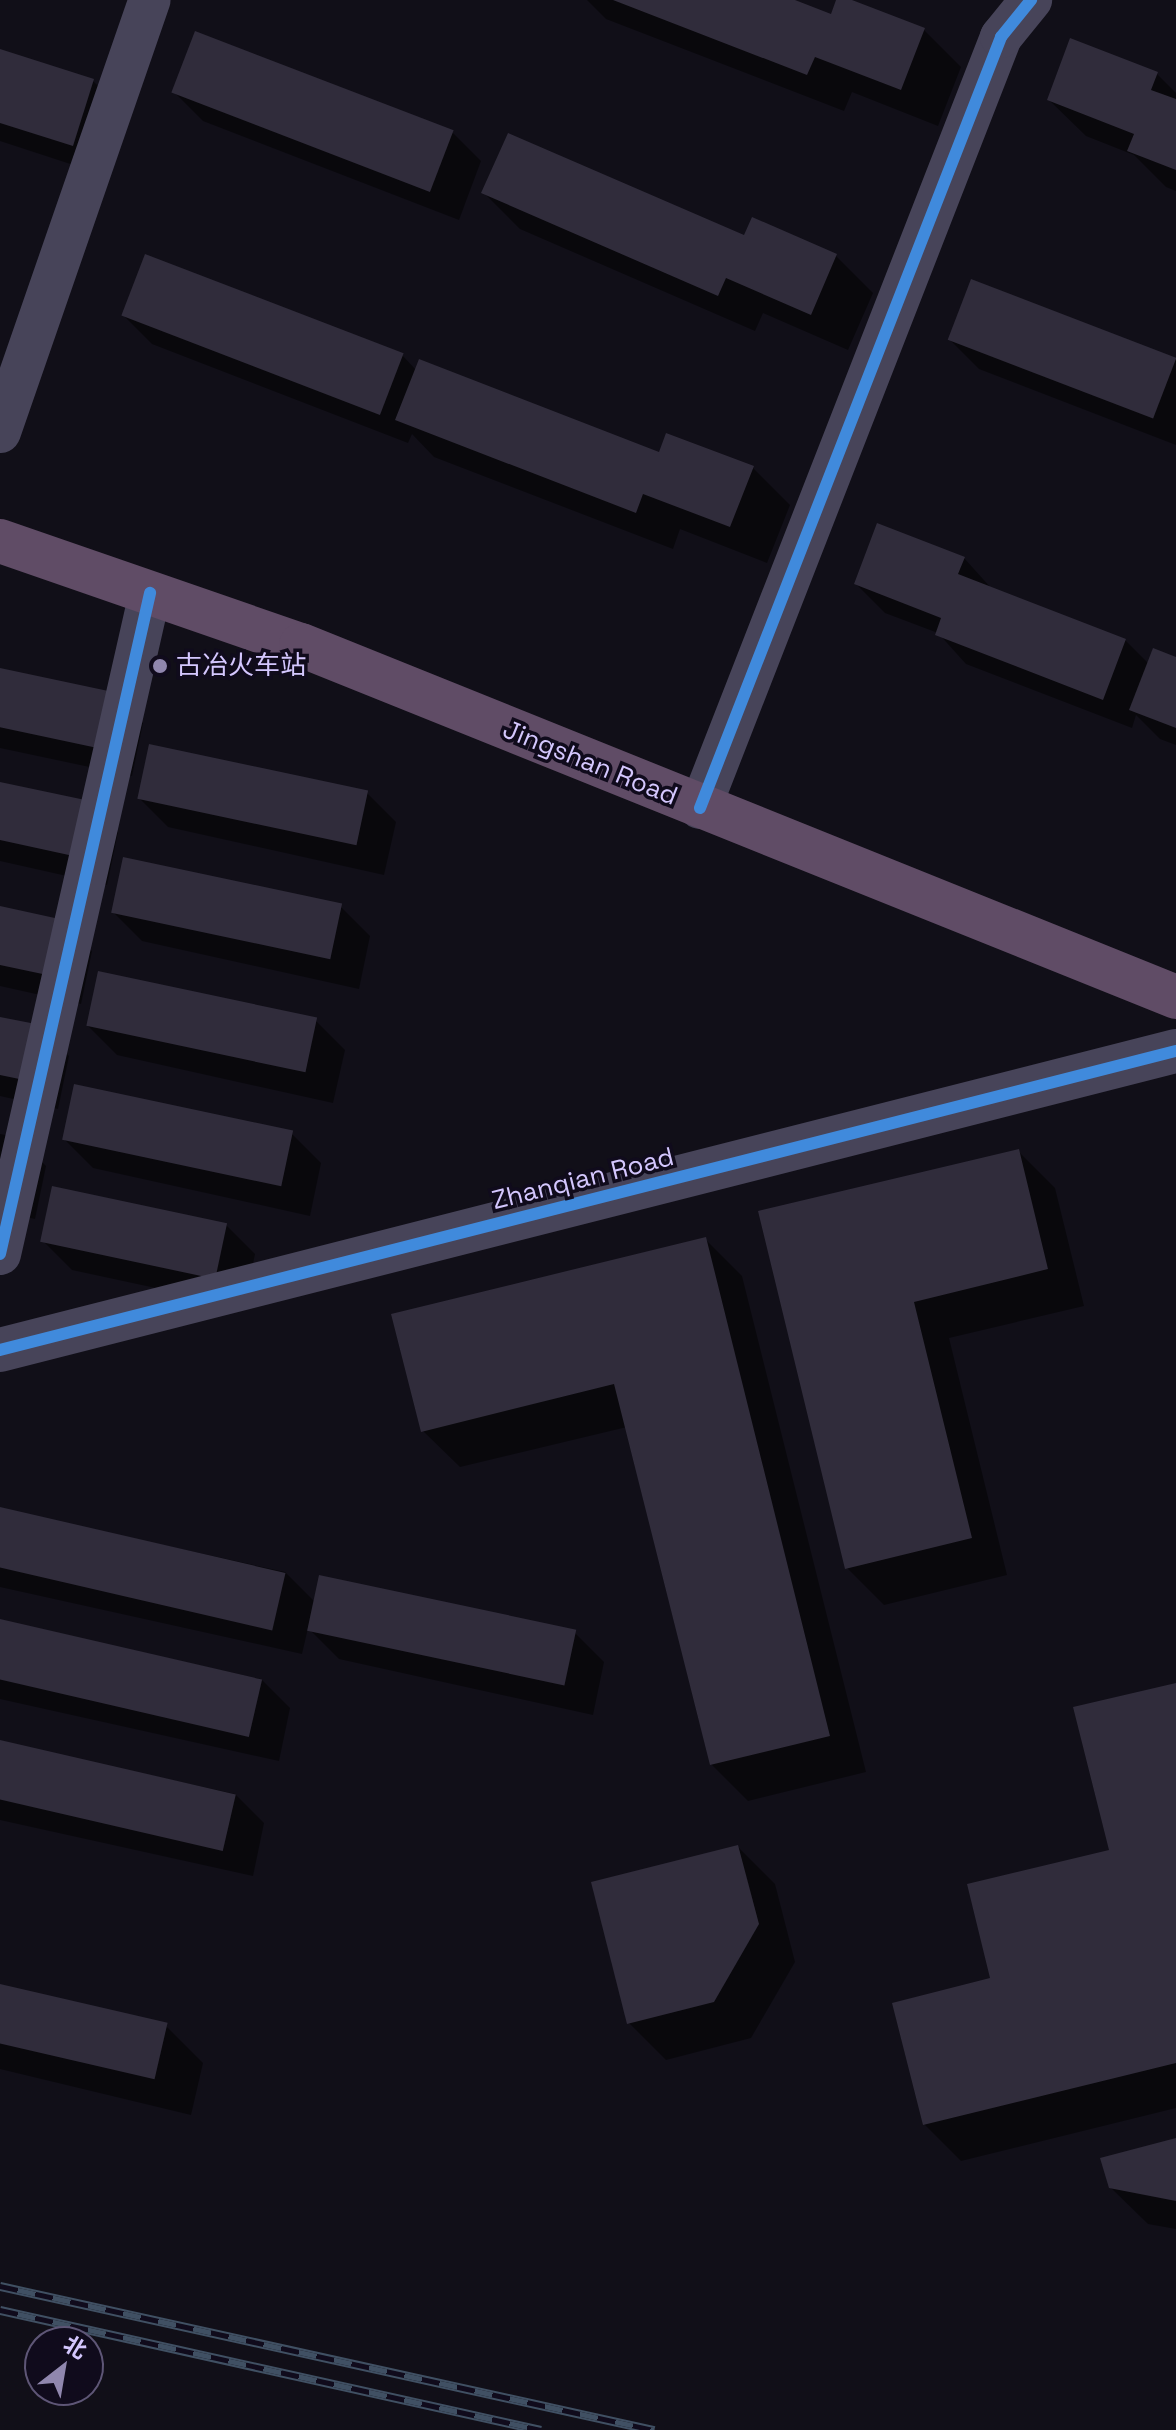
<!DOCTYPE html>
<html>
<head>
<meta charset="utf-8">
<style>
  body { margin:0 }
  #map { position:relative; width:1176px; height:2430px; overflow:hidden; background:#110f18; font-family:"Space Grotesk","Noto Sans SC",sans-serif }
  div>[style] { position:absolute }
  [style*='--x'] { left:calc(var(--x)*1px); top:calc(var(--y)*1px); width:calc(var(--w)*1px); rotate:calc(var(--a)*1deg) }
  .shadow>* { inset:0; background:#0007 }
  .building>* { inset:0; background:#302c3b; transform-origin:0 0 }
  .minor>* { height:42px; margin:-21px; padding:0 21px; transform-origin:21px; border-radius:21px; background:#474459 }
  .tertiary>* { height:44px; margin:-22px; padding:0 22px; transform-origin:22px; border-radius:22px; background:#474459 }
  .trunk>* { height:44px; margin:-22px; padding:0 22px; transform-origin:22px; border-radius:22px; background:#604c66 }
  .rail>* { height:9px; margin-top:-4.5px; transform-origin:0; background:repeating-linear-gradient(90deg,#100b1c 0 18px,#405063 0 36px); box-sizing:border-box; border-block:2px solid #405063 }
  .cycleway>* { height:12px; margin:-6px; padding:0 6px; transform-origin:6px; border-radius:6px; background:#408adc }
  .dots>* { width:22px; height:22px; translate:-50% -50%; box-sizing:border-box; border:4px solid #100b1c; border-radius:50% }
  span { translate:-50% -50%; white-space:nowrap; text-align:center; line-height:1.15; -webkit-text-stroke:7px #100b1c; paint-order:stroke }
  .poi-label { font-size:26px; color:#d4c7fe }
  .left { translate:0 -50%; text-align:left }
  .street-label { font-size:26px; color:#d4c7fe }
  .north { position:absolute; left:24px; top:2326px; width:80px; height:80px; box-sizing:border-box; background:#100b1c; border:2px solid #5e5676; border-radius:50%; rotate:31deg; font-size:22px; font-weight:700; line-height:32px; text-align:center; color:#d4c7fe }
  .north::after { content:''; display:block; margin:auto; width:28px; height:36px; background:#9087ae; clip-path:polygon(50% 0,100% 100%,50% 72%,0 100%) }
</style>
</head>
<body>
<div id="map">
  <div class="shadow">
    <i style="clip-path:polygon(587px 0,789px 0,832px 16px,838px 0,847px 0,924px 30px,961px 67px,938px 126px,852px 92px,844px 111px,606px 19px)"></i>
    <i style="clip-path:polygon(0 51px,93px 81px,122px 110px,101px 174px,0 141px)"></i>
    <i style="clip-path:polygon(1157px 74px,1176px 93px,1176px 191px,1166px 187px,1134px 155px,1086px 136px,1049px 100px)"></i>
    <i style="clip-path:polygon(174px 92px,452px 132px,481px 161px,459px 220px,203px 121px)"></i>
    <i style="clip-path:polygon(484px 193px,745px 238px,753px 220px,836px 256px,873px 293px,848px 350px,763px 313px,755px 331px,520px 229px)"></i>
    <i style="clip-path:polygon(123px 315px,402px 355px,416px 370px,660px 454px,753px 468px,790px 505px,767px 563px,680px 529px,673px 549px,434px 457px,412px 434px,408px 443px,152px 344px)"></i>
    <i style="clip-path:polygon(950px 340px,1176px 360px,1176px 445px,979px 369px)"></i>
    <i style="clip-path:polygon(964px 558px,992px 589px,1125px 640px,1149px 664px,1176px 659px,1176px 745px,1160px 739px,1136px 715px,1132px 728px,966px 664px,938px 633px,885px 613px,856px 584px)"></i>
    <i style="clip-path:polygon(0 670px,114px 694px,143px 723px,132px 776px,0 748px)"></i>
    <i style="clip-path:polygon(0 784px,89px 803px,118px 832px,107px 885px,0 861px)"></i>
    <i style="clip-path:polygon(367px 793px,396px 822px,384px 875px,168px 827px,139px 798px)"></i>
    <i style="clip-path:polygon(341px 907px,370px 936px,359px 989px,142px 941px,113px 912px)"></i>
    <i style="clip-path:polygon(0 908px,63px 922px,92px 951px,81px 1004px,0 986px)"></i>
    <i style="clip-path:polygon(0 1019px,40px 1027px,69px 1056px,58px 1109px,0 1096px)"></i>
    <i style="clip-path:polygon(316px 1021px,345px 1050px,333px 1103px,117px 1055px,88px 1026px)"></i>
    <i style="clip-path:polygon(0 1134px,17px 1137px,46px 1166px,35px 1219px,0 1211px)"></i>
    <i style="clip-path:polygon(292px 1134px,321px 1163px,310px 1216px,93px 1168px,64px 1139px)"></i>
    <i style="clip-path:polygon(1018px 1151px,1055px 1188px,1084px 1306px,949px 1338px,1007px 1575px,884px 1605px,847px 1568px,760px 1213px)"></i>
    <i style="clip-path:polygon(226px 1225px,255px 1254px,244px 1307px,72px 1270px,43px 1241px)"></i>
    <i style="clip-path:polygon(705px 1239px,742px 1276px,866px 1772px,748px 1801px,711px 1764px,627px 1427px,460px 1467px,423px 1431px)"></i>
    <i style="clip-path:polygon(0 1509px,285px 1572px,316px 1603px,575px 1633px,604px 1662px,593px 1715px,339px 1659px,308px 1628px,302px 1654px,0 1587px)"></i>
    <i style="clip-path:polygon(0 1621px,261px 1679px,290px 1708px,279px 1761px,0 1699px)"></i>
    <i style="clip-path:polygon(1176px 1685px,1176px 2108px,961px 2161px,924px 2124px,993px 1980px,1111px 1851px)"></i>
    <i style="clip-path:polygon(0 1742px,235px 1794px,264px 1823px,253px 1876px,0 1820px)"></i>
    <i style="clip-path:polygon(738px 1847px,775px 1884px,795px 1962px,751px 2038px,666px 2060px,629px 2023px)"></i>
    <i style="clip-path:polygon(0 1986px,166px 2026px,203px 2063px,191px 2115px,0 2069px)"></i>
    <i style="clip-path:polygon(1176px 2140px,1176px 2229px,1148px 2224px,1110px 2187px)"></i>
  </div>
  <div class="building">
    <i style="clip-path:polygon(613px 0,795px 0,831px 14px,836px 0,852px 0,925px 28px,901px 90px,815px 57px,807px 75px)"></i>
    <i style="left:195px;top:31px;width:277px;height:66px;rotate:21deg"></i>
    <i style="clip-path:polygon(1070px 38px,1158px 72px,1151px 90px,1176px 99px,1176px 170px,1127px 151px,1134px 134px,1047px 100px)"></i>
    <i style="clip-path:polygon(0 49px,94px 79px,73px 146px,0 123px)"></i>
    <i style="clip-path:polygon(508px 133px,744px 235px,752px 217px,837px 254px,811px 315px,726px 278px,718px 296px,481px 193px)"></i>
    <i style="left:145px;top:254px;width:277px;height:66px;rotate:21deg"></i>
    <i style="left:971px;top:279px;width:220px;height:65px;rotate:21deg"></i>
    <i style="clip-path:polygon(419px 359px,659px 452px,666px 433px,754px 466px,730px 527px,643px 494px,636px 513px,395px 420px)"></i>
    <i style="clip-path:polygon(877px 523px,965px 557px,958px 574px,1126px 639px,1103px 700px,935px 635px,941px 618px,854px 584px)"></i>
    <i style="clip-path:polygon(1153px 648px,1176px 657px,1176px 728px,1129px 710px)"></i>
    <i style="left:0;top:668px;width:118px;height:58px;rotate:12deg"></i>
    <i style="left:149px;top:744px;width:224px;height:56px;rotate:12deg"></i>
    <i style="clip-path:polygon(0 782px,90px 801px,78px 857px,0 840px)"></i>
    <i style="left:123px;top:857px;width:224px;height:57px;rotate:12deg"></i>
    <i style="clip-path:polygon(0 906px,64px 920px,52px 976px,0 965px)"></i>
    <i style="left:98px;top:971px;width:224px;height:56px;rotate:12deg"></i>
    <i style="clip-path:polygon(0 1017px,41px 1025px,29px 1081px,0 1075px)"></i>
    <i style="left:74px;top:1084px;width:224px;height:57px;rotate:12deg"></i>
    <i style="clip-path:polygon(1019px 1149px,1048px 1269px,914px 1302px,972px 1538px,845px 1569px,758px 1211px)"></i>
    <i style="left:52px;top:1186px;width:179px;height:57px;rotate:12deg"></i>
    <i style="clip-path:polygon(706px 1237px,830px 1736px,710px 1765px,614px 1384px,421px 1432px,391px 1314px)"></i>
    <i style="left:0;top:1507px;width:293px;height:59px;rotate:13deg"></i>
    <i style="left:319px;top:1575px;width:263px;height:57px;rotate:12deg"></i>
    <i style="left:0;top:1619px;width:269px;height:59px;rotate:13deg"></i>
    <i style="clip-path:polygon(1176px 1683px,1176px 2063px,923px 2125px,892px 2003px,990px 1978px,967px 1884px,1109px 1850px,1073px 1707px)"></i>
    <i style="left:0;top:1740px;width:242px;height:58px;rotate:13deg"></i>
    <i style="clip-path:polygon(738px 1845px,759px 1924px,714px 2002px,627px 2024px,591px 1882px)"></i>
    <i style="left:0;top:1984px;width:172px;height:58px;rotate:13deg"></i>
    <i style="clip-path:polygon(1176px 2138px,1176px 2201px,1109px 2188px,1100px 2158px)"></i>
  </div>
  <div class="minor">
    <i style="--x:0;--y:432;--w:457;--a:-70.9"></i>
    <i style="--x:700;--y:808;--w:828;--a:-68.67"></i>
    <i style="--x:1001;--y:37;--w:48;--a:-51"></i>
    <i style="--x:0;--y:1254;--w:678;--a:-77.21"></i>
  </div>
  <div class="tertiary">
    <i style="--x:0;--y:1350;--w:1213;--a:-14.27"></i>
  </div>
  <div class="trunk">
    <i style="--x:0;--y:541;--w:318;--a:19.1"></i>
    <i style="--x:301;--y:645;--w:943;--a:21.91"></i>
  </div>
  <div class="rail">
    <i style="--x:0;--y:2286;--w:670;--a:12.42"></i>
    <i style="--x:0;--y:2310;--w:554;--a:12.51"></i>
  </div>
  <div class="cycleway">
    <i style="--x:700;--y:808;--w:828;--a:-68.67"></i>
    <i style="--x:1001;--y:37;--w:48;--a:-51"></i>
    <i style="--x:0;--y:1254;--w:678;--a:-77.21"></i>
    <i style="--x:0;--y:1350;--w:1213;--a:-14.27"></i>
  </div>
  <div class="dots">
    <i style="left:160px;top:666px;background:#9087ae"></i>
  </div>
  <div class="poi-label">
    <span class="left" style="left:176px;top:666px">古冶火车站</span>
  </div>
  <div class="street-label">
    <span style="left:590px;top:763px;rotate:22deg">Jingshan Road</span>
    <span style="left:583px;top:1179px;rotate:-14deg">Zhanqian Road</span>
  </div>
  <div class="north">北</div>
</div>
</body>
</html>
